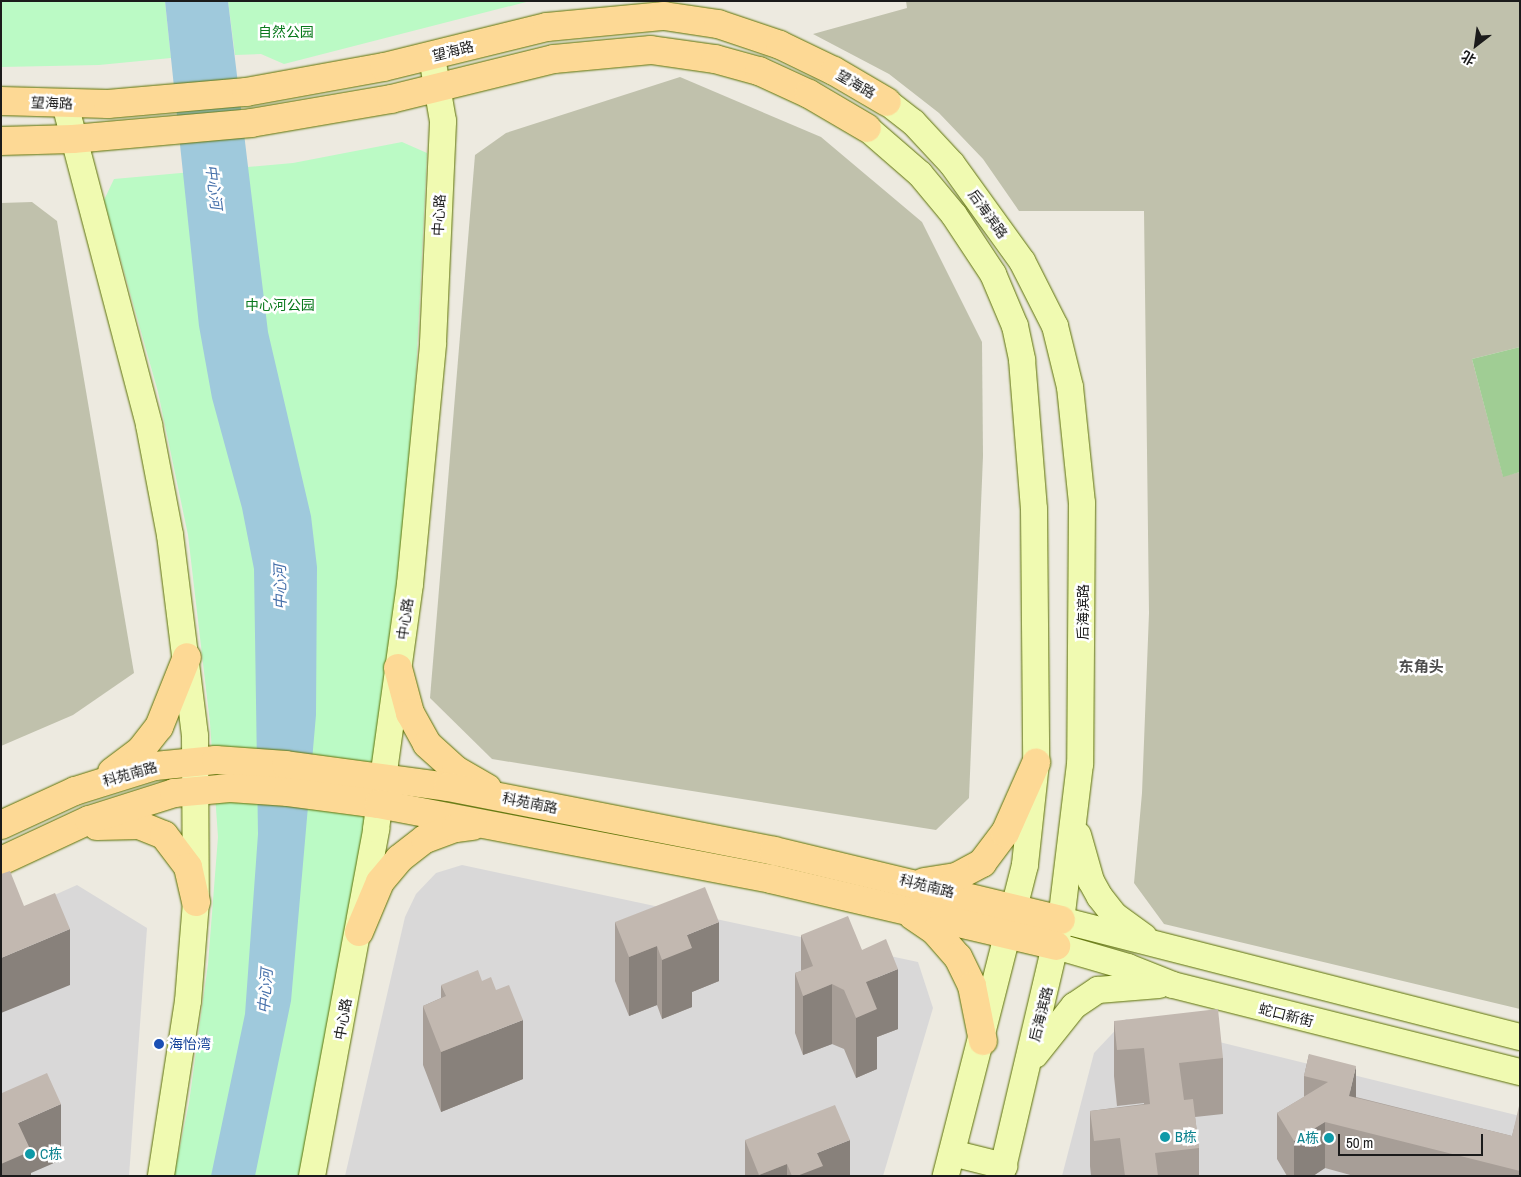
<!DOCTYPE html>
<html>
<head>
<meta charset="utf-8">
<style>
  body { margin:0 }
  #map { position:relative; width:1521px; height:1177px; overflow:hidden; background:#edeae0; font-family:"Archivo Narrow","Noto Sans SC",sans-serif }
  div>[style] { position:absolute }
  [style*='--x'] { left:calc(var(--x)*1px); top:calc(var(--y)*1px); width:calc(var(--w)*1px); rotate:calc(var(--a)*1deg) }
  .residential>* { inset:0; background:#d9d8d8 }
  .construction>* { inset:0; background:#c0c1ac }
  .forest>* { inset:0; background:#a0cd94 }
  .park>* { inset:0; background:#bbfac5 }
  .water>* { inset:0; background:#9fc9dc }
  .roads { filter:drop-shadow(0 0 1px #5c7103) drop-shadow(0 0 1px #5c7103) }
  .secondary>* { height:26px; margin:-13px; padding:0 13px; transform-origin:13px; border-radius:13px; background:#f0fab1 }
  .primary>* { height:28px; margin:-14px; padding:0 14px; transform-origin:14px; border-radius:14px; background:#fdd995 }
  .wall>* { inset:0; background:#a79e97 }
  .shaded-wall>* { inset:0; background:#88817b }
  .building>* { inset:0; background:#c2b8b0 }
  .dots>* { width:14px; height:14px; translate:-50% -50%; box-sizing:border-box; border:2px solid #fff; border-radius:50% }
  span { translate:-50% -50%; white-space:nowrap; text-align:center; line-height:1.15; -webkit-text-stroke:5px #fff; paint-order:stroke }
  .park-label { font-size:14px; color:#0a791c }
  .street-label { font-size:14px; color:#1b1b1b }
  .transit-label { font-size:14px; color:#164399 }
  .left { translate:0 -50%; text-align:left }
  .culture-label { font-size:14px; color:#0d838f }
  .right { translate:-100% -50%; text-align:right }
  .water-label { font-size:15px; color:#4771ab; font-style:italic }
  .neighbourhood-label { font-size:15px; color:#4e4e4e; font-weight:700 }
  .frame { position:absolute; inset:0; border:2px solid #1b1b1b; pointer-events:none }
  .north { position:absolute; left:1451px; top:20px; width:50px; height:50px; -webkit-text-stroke:4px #fff; paint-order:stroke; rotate:210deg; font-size:14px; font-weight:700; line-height:20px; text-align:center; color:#1b1b1b }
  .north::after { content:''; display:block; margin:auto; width:18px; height:22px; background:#1b1b1b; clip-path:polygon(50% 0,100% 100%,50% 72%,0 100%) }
  .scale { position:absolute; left:1338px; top:1134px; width:145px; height:22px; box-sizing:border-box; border:2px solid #1b1b1b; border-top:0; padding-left:6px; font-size:15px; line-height:18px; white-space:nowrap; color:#1b1b1b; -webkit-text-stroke:4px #fff; paint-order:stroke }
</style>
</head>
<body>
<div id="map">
  <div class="residential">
    <i style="clip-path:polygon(462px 865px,918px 962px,933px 1008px,883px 1176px,345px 1176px,405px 917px,416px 894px,436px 873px)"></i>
    <i style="clip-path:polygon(77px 885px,147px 928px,129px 1176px,1px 1176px,1px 919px)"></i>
    <i style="clip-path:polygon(1126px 1019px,1520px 1116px,1520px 1176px,1062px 1176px,1094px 1053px)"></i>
  </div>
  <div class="construction">
    <i style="clip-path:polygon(906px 1px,1520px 1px,1520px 347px,1472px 359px,1503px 476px,1520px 472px,1520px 1009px,1164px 924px,1134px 883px,1142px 793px,1149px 613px,1144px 211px,1019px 211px,983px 159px,939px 113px,889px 74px,813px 34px,907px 8px)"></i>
    <i style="clip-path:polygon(680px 77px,821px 137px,922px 222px,982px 342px,983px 456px,969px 798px,936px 830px,492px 759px,430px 698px,475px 155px,506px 133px)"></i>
    <i style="clip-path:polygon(32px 202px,57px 221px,134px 673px,73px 715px,1px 746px,1px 203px)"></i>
  </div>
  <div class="forest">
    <i style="clip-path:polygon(1520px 347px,1520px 472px,1503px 477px,1472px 359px)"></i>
  </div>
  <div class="park">
    <i style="clip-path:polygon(1px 1px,165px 1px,171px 58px,99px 65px,1px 67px)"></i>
    <i style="clip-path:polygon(228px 1px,530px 1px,284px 64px,261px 54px,235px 55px)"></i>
    <i style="clip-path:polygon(402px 142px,427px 153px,416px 373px,401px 559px,361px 852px,301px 1176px,174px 1176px,189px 1103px,208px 964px,218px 837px,210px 723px,188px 535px,158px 392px,104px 200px,114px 179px,293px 163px)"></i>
  </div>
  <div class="water">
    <i style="clip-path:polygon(165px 1px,228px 1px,268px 332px,311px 516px,317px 567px,316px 715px,291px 1001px,255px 1176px,211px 1176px,245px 1014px,258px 834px,254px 569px,242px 508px,212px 398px,199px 326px)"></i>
  </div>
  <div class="roads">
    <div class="secondary">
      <i style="--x:887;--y:102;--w:33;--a:38"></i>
      <i style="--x:913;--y:122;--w:57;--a:47.1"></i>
      <i style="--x:952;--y:164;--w:120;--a:54.2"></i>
      <i style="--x:1022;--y:261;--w:73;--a:63.1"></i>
      <i style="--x:1055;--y:326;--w:63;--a:76.2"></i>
      <i style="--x:1070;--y:387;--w:117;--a:84.1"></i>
      <i style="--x:1082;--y:503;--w:261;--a:90.4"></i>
      <i style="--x:1080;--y:764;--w:157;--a:96.9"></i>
      <i style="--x:1061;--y:920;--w:263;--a:103.2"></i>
      <i style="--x:65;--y:104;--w:332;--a:75.3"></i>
      <i style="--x:149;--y:425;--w:112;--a:79.2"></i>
      <i style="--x:170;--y:535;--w:203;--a:82.9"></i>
      <i style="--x:195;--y:736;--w:166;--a:89.7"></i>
      <i style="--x:196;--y:902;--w:99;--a:94.6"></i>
      <i style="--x:188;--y:1001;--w:177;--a:98.8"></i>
      <i style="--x:867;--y:128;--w:70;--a:41"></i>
      <i style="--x:920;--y:174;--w:53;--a:50.3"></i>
      <i style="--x:954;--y:215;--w:71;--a:56.5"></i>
      <i style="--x:993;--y:274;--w:56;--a:67.1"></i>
      <i style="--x:1015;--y:326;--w:35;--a:78"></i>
      <i style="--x:1022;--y:360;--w:149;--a:85.4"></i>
      <i style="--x:1034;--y:509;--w:254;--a:89.5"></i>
      <i style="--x:1036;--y:763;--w:103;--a:96.2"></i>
      <i style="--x:1025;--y:865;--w:321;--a:104.3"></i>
      <i style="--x:1078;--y:835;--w:48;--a:74.2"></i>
      <i style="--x:1091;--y:881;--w:18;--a:61"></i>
      <i style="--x:1100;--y:897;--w:23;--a:52"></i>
      <i style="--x:1114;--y:915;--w:37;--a:36"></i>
      <i style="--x:1061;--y:920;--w:474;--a:14.3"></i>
      <i style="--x:1056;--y:946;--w:75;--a:16.3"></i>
      <i style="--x:1128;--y:967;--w:48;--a:21.8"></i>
      <i style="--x:1173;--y:985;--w:358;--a:14.1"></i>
      <i style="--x:1035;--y:1055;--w:63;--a:-51.5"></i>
      <i style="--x:1074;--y:1006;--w:29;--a:-34"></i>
      <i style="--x:1098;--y:990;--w:61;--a:-4.7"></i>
      <i style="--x:952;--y:1153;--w:54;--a:14"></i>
      <i style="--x:312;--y:1176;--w:353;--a:-79.5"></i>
      <i style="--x:376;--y:829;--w:247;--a:-82.1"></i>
      <i style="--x:410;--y:584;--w:242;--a:-84.5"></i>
      <i style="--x:433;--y:343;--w:222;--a:-87.4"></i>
      <i style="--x:443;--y:121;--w:65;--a:-99.8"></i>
    </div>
    <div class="primary">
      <i style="--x:1;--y:101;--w:107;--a:1.6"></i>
      <i style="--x:108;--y:104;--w:139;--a:-5"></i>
      <i style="--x:246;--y:92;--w:140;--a:-10.3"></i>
      <i style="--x:384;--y:67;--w:168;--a:-13.8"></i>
      <i style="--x:547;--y:27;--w:118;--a:-5.4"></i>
      <i style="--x:664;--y:16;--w:55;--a:8.4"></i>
      <i style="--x:718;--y:24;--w:65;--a:18.7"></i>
      <i style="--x:780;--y:45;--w:60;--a:25.7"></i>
      <i style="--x:834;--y:71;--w:61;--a:30.3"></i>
      <i style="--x:1;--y:141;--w:72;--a:-1.6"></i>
      <i style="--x:73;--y:139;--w:179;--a:-5.1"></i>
      <i style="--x:251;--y:123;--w:142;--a:-9.7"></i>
      <i style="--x:391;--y:99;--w:168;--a:-13.8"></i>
      <i style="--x:554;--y:59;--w:97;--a:-5.3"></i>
      <i style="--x:651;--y:50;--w:65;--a:8"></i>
      <i style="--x:715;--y:59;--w:46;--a:15.3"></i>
      <i style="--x:759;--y:71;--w:55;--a:24.7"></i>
      <i style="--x:809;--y:94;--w:67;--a:30.4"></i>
      <i style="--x:398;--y:668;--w:47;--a:75.1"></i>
      <i style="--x:410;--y:713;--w:35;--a:61"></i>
      <i style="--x:427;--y:744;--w:39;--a:42"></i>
      <i style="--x:456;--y:770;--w:36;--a:30"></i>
      <i style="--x:112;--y:772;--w:35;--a:-37"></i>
      <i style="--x:140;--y:751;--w:31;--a:-52"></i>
      <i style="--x:159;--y:727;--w:75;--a:-68.2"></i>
      <i style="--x:1;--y:825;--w:81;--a:-24.7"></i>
      <i style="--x:75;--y:791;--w:84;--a:-17.4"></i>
      <i style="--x:155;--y:766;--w:61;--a:-5.6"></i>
      <i style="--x:216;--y:760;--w:70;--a:4.1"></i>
      <i style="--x:286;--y:765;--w:163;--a:7.7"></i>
      <i style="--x:448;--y:787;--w:332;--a:11.1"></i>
      <i style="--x:774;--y:851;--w:295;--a:13.5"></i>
      <i style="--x:97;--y:826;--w:42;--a:-1.4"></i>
      <i style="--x:139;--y:825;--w:27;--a:22"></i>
      <i style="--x:164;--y:835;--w:40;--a:53"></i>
      <i style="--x:188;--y:867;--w:36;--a:77"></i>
      <i style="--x:1;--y:861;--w:97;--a:-25"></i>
      <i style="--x:89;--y:820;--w:89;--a:-17.6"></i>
      <i style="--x:174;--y:793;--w:56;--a:-5.1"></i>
      <i style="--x:230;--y:788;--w:58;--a:3.9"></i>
      <i style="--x:288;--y:792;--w:92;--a:7.5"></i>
      <i style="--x:379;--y:804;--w:399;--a:10.8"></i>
      <i style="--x:771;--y:879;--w:293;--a:13.2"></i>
      <i style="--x:924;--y:882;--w:32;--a:-9"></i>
      <i style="--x:956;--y:877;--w:30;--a:-28"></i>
      <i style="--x:982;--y:863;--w:38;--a:-53"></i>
      <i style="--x:1005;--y:833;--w:77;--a:-66.1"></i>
      <i style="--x:913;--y:916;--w:27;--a:34"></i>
      <i style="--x:935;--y:931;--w:35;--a:49"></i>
      <i style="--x:958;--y:957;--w:32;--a:64"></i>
      <i style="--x:972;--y:986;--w:56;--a:78.7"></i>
      <i style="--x:359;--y:932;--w:54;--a:-67.2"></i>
      <i style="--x:380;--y:882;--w:30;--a:-50"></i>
      <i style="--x:399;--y:859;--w:33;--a:-38"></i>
      <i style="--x:425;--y:839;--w:33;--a:-20"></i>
      <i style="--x:456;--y:828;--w:17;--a:-7"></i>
    </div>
  </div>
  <div class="wall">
    <i style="clip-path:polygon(615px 922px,719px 981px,692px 992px,692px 1007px,662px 1019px,657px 1005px,629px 1016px,615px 981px)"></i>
    <i style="clip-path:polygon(801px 935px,862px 950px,898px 1029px,877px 1037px,877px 1069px,856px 1078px,844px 1049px,832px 1044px,803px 1055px,795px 1033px,795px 973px,801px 971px)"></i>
    <i style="clip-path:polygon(441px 985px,523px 1079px,441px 1112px,423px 1065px,423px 1006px,441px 998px)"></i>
    <i style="clip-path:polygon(1114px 1021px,1223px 1058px,1223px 1114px,1195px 1117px,1199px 1148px,1199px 1176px,1091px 1176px,1090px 1166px,1090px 1111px,1144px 1104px,1144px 1103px,1117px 1106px,1114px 1076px)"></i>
    <i style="clip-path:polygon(1309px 1054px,1356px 1097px,1512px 1136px,1520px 1106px,1520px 1176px,1354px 1176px,1325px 1168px,1313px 1176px,1287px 1176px,1277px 1159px,1277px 1113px,1304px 1097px,1304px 1076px)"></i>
    <i style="clip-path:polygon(745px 1140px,850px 1176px,745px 1176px)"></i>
  </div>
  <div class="shaded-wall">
    <i style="clip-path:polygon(719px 922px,719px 981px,692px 992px,692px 1007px,662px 1019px,662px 960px,687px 935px)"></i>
    <i style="clip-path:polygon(70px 929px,70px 985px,1px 1013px,1px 958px)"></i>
    <i style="clip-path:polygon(657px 946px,657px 1005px,629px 1016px,629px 957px)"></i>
    <i style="clip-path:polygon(898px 969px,898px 1029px,877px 1037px,877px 1069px,856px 1078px,856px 1018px,866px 982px)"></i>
    <i style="clip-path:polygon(832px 984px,832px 1044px,803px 1055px,803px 996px)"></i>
    <i style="clip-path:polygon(523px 1020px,523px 1079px,441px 1112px,441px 1052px)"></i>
    <i style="clip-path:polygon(1356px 1066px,1356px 1112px,1349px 1096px)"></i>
    <i style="clip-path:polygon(61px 1104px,61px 1160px,31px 1173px,31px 1176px,1px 1176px,1px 1164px,18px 1123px)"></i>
    <i style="clip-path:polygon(1325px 1122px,1325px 1168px,1313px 1176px,1294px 1176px,1294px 1141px)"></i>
    <i style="clip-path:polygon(850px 1140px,850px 1176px,797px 1176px,817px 1153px)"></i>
    <i style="clip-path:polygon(787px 1164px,787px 1176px,759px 1176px,759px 1175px)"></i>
  </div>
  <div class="building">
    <i style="clip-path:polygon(10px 871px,24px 906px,55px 893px,70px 929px,1px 958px,1px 874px)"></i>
    <i style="clip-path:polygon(705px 887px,719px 922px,687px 935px,692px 948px,662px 960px,657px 946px,629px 957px,615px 922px)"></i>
    <i style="clip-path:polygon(848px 916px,862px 950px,886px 939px,898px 969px,866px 982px,877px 1009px,856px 1018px,844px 990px,832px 984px,803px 996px,795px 973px,813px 966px,801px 935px)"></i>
    <i style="clip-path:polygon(478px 970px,482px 981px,491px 977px,496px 990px,509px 985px,523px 1020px,441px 1052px,423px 1006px,446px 996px,441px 985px)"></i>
    <i style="clip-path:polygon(1218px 1009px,1223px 1058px,1179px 1063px,1184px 1100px,1193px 1099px,1199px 1148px,1155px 1153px,1158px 1176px,1125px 1176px,1120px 1138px,1094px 1141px,1090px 1111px,1150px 1104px,1144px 1048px,1117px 1050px,1114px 1021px)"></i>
    <i style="clip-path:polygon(1309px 1054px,1356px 1066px,1349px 1096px,1512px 1136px,1519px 1106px,1520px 1106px,1520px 1171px,1325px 1122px,1294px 1141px,1277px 1113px,1328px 1082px,1304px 1076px)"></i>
    <i style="clip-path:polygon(47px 1073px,61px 1104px,18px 1123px,31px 1151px,1px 1164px,1px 1092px,2px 1093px)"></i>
    <i style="clip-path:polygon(835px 1105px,850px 1140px,817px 1153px,823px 1166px,797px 1176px,792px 1176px,787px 1164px,759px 1175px,745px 1140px)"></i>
  </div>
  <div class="dots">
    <i style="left:159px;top:1044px;background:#1a4fb4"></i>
    <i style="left:1165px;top:1137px;background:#0f9aa8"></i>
    <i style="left:1329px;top:1138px;background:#0f9aa8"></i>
    <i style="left:30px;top:1154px;background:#0f9aa8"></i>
  </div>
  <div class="park-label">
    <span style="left:286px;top:32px">自然公园</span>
    <span style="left:280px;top:305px">中心河公园</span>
  </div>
  <div class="street-label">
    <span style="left:453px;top:51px;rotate:-14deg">望海路</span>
    <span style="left:856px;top:84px;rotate:30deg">望海路</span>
    <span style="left:52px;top:103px;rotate:2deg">望海路</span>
    <span style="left:988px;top:214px;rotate:54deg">后海滨路</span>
    <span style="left:439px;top:215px;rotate:-87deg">中心路</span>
    <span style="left:1083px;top:612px;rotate:-90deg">后海滨路</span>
    <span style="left:405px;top:619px;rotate:-82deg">中心路</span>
    <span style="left:130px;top:774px;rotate:-16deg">科苑南路</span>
    <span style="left:530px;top:803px;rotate:11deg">科苑南路</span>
    <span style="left:927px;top:886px;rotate:14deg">科苑南路</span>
    <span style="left:1041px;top:1014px;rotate:-76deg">后海滨路</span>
    <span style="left:1286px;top:1015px;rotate:14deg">蛇口新街</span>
    <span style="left:343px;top:1019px;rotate:-80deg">中心路</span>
  </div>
  <div class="transit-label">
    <span class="left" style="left:169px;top:1044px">海怡湾</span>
  </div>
  <div class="culture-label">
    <span class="left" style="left:1175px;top:1137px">B栋</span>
    <span class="right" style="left:1319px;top:1138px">A栋</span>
    <span class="left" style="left:40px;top:1154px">C栋</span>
  </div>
  <div class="water-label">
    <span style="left:214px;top:187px;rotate:83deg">中心河</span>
    <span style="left:280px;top:587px;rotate:-91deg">中心河</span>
    <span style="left:265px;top:991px;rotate:-86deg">中心河</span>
  </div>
  <div class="neighbourhood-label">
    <span style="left:1421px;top:667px">东角头</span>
  </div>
  <div class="frame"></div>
  <div class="north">北</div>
  <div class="scale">50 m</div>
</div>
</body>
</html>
